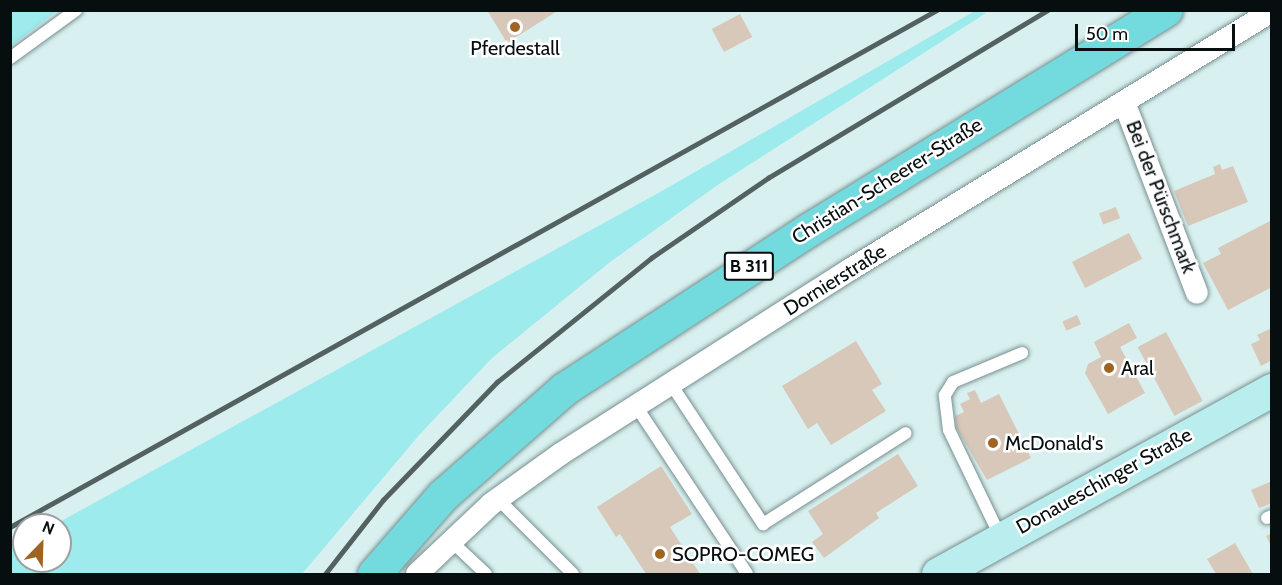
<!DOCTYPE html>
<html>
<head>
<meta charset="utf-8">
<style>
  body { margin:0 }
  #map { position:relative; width:1282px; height:585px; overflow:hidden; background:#d8f0f0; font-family:Cabin,sans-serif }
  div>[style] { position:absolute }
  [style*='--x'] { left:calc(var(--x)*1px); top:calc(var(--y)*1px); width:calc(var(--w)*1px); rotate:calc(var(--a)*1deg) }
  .green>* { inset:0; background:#9debec }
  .building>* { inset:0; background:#d7c8ba; transform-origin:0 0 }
  .roads { filter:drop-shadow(0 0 2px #798f8f) drop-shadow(0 0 2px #798f8f) }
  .lane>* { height:12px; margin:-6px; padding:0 6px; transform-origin:6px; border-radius:6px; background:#fff }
  .street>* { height:22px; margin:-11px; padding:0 11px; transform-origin:11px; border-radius:11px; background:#fff }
  .secondary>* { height:33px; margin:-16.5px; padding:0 16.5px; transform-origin:16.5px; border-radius:16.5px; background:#b9edee }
  .primary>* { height:33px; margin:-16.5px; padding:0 16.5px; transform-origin:16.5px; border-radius:16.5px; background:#73dadd }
  .rail>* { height:4.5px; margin:-2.25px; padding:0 2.25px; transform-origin:2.25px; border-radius:2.25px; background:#536161 }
  .dots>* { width:16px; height:16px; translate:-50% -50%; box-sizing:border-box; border:3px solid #fff; border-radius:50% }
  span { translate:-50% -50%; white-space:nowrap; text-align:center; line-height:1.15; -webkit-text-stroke:5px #fff; paint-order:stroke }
  .shield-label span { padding:2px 4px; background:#fff; border:2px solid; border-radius:4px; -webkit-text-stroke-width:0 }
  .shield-label { font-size:18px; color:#070e0f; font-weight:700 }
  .poi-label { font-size:20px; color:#070e0f }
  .left { translate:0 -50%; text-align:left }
  .street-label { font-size:20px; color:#070e0f }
  .frame { position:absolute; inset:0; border:12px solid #070e0f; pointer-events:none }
  .north { position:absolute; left:12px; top:513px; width:60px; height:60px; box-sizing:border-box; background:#fff; border:2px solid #9c9f9f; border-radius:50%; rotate:23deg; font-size:16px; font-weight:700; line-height:24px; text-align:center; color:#070e0f }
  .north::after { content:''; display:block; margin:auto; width:21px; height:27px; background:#9f6424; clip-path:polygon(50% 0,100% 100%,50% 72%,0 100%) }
  .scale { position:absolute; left:1075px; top:24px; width:160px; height:27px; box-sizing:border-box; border:3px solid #070e0f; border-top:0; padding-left:8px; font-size:18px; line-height:21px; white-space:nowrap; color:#070e0f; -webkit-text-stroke:4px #fff; paint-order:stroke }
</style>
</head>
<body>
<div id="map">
  <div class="green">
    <i style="clip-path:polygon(11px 10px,57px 10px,57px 11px,11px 46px)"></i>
    <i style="clip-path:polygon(975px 11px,986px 13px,719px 184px,610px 262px,492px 358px,420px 434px,302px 574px,11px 574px,11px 549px,24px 541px,24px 561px,60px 561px,60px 525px,54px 525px,662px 191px)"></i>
  </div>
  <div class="building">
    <i style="clip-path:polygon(487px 10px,559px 10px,507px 43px)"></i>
    <i style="left:740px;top:14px;width:26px;height:32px;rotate:62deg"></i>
    <i style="clip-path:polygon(1220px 164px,1222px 170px,1233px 166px,1248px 202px,1188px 226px,1174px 191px,1215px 174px,1213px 167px)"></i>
    <i style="left:1116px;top:207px;width:12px;height:18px;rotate:70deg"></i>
    <i style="clip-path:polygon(1272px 220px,1272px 287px,1228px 310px,1203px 263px,1221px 254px,1218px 248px)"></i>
    <i style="left:1129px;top:233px;width:29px;height:64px;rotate:63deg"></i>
    <i style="left:1077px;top:315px;width:10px;height:16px;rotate:66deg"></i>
    <i style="clip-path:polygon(1129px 323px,1137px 338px,1120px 347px,1145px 393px,1108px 414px,1085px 373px,1088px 364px,1101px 357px,1094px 342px)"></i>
    <i style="clip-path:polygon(1272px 328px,1272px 360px,1261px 366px,1251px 344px,1260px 340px,1257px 335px)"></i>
    <i style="left:1166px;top:332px;width:78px;height:32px;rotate:62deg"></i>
    <i style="clip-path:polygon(856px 341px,882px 384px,872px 390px,886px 411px,831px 445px,817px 423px,808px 429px,782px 386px)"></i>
    <i style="clip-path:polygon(975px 390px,981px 403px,999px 394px,1031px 458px,987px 480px,956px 427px,955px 416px,964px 412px,960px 404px,970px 399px,967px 393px)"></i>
    <i style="clip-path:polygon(898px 454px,918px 486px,876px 513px,879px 518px,824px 558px,812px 542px,823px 534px,808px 511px)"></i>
    <i style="clip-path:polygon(661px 466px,692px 514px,670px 527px,700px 574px,646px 574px,620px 534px,616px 537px,597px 507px)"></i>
    <i style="clip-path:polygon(1272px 481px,1272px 503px,1259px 508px,1251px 490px)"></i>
    <i style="clip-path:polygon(1272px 533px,1272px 548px,1266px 536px)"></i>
    <i style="clip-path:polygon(1235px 543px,1250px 569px,1253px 574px,1216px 574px,1207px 559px)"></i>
  </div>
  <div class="roads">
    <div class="lane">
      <i style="--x:10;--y:58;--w:82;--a:-36"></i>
      <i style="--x:671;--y:384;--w:168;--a:56.7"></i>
      <i style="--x:763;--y:524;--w:169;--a:-32.5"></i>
      <i style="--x:636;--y:406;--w:201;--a:56.5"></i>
      <i style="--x:498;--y:499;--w:106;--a:45"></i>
      <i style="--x:1267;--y:518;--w:5;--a:-22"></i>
      <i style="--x:1001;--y:538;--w:120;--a:-115.7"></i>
      <i style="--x:949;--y:430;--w:35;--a:-97"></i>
      <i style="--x:945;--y:395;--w:15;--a:-58"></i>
      <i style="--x:953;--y:382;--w:75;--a:-22.8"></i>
      <i style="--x:451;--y:541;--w:48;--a:43.3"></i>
    </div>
    <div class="street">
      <i style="--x:1124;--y:102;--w:204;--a:69.1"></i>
      <i style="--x:417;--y:574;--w:102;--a:-43.4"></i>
      <i style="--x:491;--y:504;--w:87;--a:-35.7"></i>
      <i style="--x:562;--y:453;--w:343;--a:-32.5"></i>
      <i style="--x:851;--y:269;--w:494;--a:-31.5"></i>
    </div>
    <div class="secondary">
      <i style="--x:938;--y:574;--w:381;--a:-28.9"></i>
    </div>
    <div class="primary">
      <i style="--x:374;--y:574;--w:105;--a:-48.9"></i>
      <i style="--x:443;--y:495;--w:161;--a:-41.2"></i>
      <i style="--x:564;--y:389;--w:291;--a:-33.1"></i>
      <i style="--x:808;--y:230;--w:420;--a:-31.6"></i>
    </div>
  </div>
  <div class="rail">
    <i style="--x:10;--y:527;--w:1061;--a:-29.15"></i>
    <i style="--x:325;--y:574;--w:94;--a:-51.9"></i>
    <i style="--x:383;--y:500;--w:164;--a:-46"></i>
    <i style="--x:497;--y:382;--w:198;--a:-38.8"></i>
    <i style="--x:651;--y:258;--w:142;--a:-34.4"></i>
    <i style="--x:768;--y:178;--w:327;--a:-31"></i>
  </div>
  <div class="dots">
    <i style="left:515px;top:27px;background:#9f6424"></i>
    <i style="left:1109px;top:368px;background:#9f6424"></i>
    <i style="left:993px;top:443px;background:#9f6424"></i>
    <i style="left:660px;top:554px;background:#9f6424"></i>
  </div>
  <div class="shield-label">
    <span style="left:749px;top:266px">B 311</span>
  </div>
  <div class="poi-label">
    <span style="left:515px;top:48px">Pferdestall</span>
    <span class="left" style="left:1121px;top:368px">Aral</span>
    <span class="left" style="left:1005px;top:443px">McDonald's</span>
    <span class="left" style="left:672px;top:554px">SOPRO-COMEG</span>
  </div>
  <div class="street-label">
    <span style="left:887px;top:181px;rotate:-32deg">Christian-Scheerer-Straße</span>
    <span style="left:1161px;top:197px;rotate:69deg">Bei der Pürschmark</span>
    <span style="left:835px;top:280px;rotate:-32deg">Dornierstraße</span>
    <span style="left:1104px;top:481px;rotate:-29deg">Donaueschinger Straße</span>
  </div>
  <div class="frame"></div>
  <div class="north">N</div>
  <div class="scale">50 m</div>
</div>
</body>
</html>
